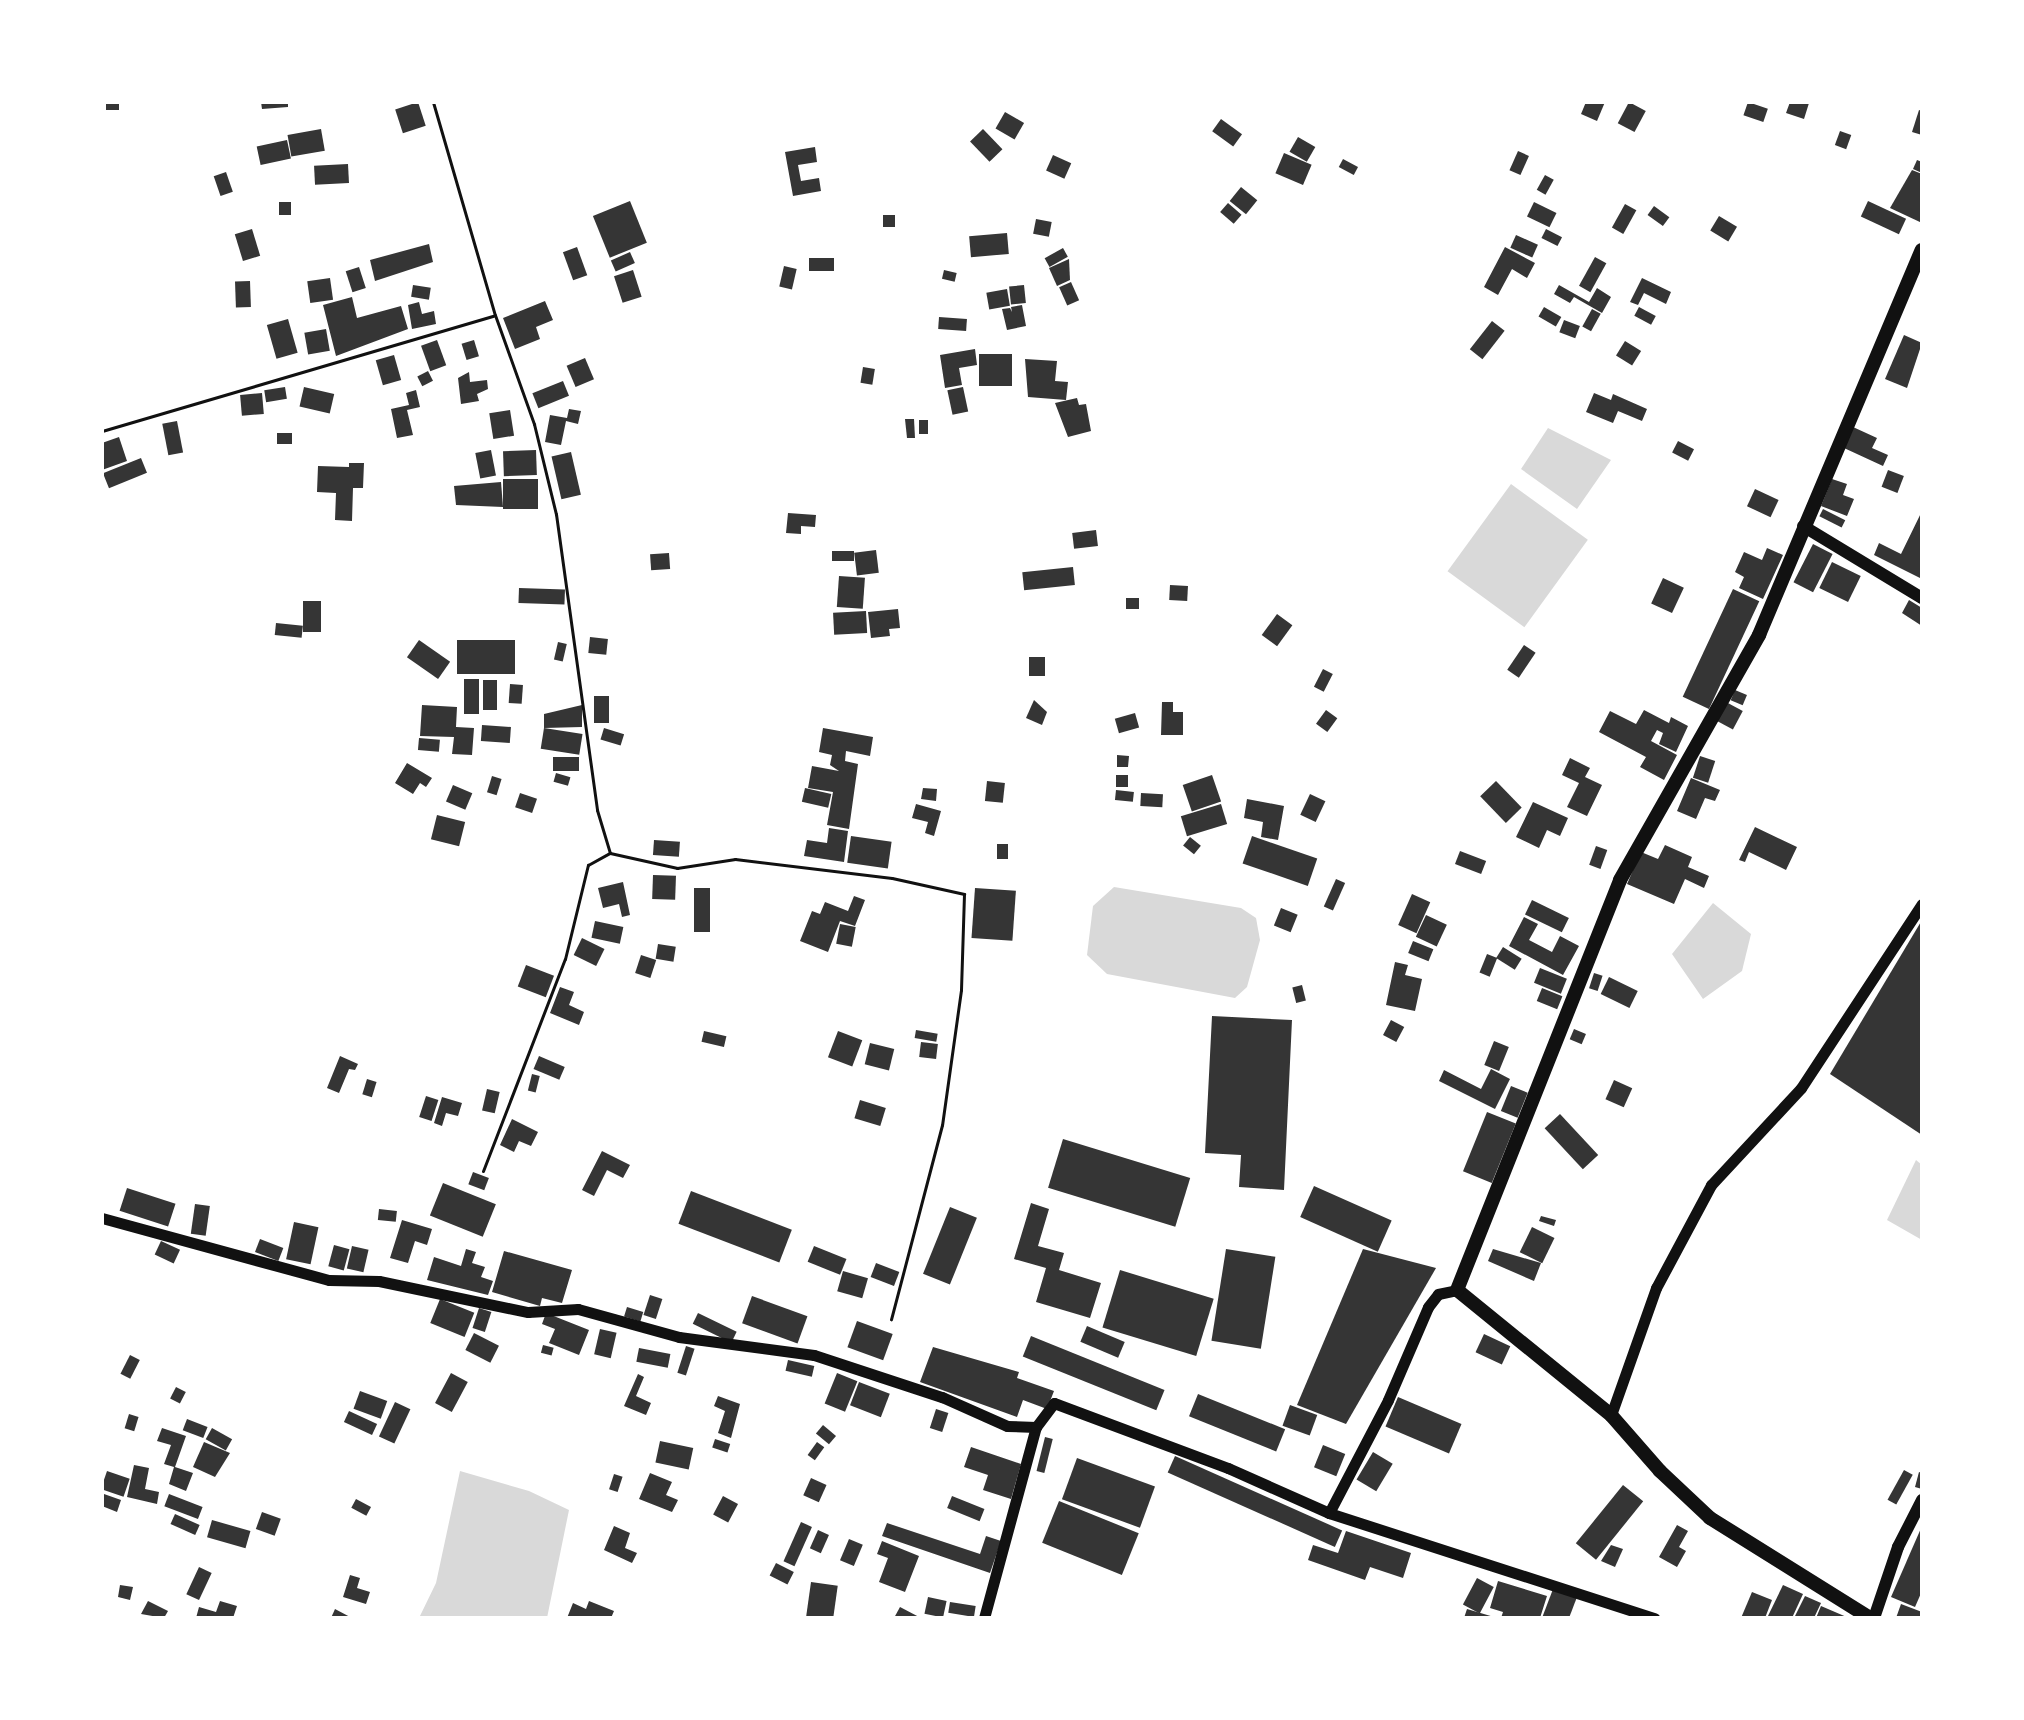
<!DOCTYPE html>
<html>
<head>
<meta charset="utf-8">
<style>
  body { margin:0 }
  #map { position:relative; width:2024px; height:1720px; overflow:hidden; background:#fff; font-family:Rubik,sans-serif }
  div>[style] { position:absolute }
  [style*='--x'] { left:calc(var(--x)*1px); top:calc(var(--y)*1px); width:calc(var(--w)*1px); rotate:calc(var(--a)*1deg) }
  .water>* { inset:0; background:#d9d9d9; transform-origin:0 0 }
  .building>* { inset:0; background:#353535; transform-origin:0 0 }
  .path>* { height:3px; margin:-1.5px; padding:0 1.5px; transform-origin:1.5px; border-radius:1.5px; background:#111 }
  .tertiary>* { height:11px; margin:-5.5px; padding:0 5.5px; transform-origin:5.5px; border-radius:5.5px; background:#111 }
  .secondary>* { height:12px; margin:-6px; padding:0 6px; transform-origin:6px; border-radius:6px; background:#111 }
  .primary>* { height:14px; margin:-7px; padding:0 7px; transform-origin:7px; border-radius:7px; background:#111 }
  span { translate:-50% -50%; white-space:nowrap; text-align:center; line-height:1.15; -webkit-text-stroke:8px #fff; paint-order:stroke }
  .frame { position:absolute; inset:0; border:104px solid #fff; pointer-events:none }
</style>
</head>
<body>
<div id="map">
  <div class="water">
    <i style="clip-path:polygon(1548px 428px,1611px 460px,1577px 509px,1521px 469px)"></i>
    <i style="left:1511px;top:484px;width:95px;height:108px;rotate:36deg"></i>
    <i style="clip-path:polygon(1114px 887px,1241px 908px,1256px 918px,1260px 940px,1247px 987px,1235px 998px,1107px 974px,1087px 955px,1093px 906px)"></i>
    <i style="clip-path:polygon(1713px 903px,1751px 934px,1742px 971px,1703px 999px,1672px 954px)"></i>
    <i style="clip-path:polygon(1916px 1160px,1922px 1165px,1922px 1240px,1887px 1220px)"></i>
    <i style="clip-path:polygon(460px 1471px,529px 1491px,569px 1510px,547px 1618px,419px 1618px,436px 1583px)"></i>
  </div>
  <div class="building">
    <i style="left:106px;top:102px;width:13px;height:8px"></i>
    <i style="clip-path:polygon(261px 102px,288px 102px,288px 107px,262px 109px)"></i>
    <i style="left:418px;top:102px;width:25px;height:24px;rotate:72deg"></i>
    <i style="clip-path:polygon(1586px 102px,1605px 102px,1597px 121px,1581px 114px)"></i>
    <i style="left:1629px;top:102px;width:19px;height:24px;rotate:28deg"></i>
    <i style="left:1748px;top:102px;width:21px;height:14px;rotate:19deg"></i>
    <i style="clip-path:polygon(1790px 102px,1809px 103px,1804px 119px,1786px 113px)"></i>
    <i style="clip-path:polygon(1919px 110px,1922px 111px,1922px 135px,1912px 132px)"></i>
    <i style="left:1005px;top:112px;width:22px;height:19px;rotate:30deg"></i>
    <i style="left:1221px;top:119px;width:26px;height:15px;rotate:36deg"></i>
    <i style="left:321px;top:129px;width:22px;height:34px;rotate:80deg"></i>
    <i style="left:983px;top:129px;width:28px;height:18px;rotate:46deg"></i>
    <i style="left:1840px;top:131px;width:12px;height:15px;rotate:20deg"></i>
    <i style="left:1298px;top:137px;width:20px;height:17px;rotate:30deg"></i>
    <i style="left:287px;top:140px;width:19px;height:31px;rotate:78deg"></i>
    <i style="clip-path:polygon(815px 147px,817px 162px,798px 165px,801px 181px,819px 178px,821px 191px,793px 196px,785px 152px)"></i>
    <i style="left:1518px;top:151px;width:12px;height:21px;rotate:24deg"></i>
    <i style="left:1284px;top:153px;width:30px;height:22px;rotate:23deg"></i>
    <i style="left:1053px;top:155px;width:20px;height:17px;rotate:24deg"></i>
    <i style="left:1343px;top:159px;width:17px;height:9px;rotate:28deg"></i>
    <i style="clip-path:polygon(1917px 160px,1922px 162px,1922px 173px,1913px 169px)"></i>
    <i style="left:348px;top:164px;width:19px;height:34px;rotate:87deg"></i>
    <i style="clip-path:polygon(1912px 170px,1922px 174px,1922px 223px,1890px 208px)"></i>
    <i style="left:226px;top:172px;width:21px;height:13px;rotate:71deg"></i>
    <i style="left:1545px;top:175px;width:10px;height:17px;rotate:29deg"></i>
    <i style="left:1241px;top:187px;width:21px;height:18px;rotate:39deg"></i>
    <i style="left:630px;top:201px;width:45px;height:40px;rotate:68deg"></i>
    <i style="left:1868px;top:201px;width:42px;height:17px;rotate:25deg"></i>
    <i style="left:279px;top:202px;width:12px;height:13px"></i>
    <i style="left:1534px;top:202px;width:25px;height:16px;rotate:26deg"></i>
    <i style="left:1228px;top:203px;width:18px;height:12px;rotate:41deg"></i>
    <i style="left:1625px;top:204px;width:13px;height:27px;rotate:29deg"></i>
    <i style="left:1654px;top:206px;width:19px;height:11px;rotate:36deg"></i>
    <i style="left:883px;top:215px;width:12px;height:12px"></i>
    <i style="left:1719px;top:216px;width:21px;height:17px;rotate:31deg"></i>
    <i style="left:1036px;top:219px;width:16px;height:15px;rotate:11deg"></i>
    <i style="left:252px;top:229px;width:28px;height:18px;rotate:73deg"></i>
    <i style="left:1546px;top:229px;width:18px;height:10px;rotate:27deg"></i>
    <i style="left:1007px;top:233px;width:21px;height:38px;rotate:85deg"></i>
    <i style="left:1516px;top:235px;width:24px;height:14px;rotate:24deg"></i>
    <i style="clip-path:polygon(429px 244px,433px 262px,375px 281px,370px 260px)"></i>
    <i style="left:577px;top:247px;width:30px;height:15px;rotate:70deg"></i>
    <i style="clip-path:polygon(1505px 247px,1535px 263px,1527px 278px,1512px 269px,1498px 295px,1484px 287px)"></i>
    <i style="left:1063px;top:248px;width:10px;height:21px;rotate:61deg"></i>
    <i style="left:630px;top:252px;width:12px;height:21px;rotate:66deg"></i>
    <i style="left:1595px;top:257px;width:13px;height:33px;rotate:29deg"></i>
    <i style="left:834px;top:258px;width:13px;height:25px;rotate:90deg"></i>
    <i style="clip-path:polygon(1069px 259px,1070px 280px,1057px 286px,1049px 268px)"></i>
    <i style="left:784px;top:266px;width:13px;height:21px;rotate:13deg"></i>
    <i style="left:359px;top:267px;width:22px;height:14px;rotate:72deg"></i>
    <i style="left:633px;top:270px;width:28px;height:20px;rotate:72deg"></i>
    <i style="left:944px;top:270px;width:13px;height:9px;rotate:13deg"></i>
    <i style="left:330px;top:278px;width:22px;height:23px;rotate:82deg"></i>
    <i style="clip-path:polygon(1642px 278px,1671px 292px,1666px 304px,1644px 293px,1638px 305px,1630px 302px)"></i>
    <i style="left:250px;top:281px;width:26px;height:15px;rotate:88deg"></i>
    <i style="left:1071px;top:282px;width:20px;height:13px;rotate:66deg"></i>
    <i style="left:413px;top:285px;width:18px;height:12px;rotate:9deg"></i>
    <i style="left:1024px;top:285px;width:18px;height:15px;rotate:84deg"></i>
    <i style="clip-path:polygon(1559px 285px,1589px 302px,1597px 288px,1611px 297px,1602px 313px,1574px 297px,1570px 303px,1554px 294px)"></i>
    <i style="left:1007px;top:289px;width:17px;height:21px;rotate:80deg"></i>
    <i style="clip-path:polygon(352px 297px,357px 318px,401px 306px,408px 329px,336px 356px,323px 305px)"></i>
    <i style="clip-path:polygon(545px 301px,553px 320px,536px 327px,540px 339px,515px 349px,503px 318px)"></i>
    <i style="clip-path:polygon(419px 302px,422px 314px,434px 311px,436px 324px,412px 329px,408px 305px)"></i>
    <i style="clip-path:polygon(1022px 305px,1026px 326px,1007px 330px,1002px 309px,1010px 308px,1012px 312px,1011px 307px)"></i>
    <i style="left:1544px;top:307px;width:20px;height:11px;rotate:30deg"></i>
    <i style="left:1639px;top:307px;width:19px;height:10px;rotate:28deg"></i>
    <i style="left:1592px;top:309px;width:10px;height:20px;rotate:29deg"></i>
    <i style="left:939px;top:317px;width:28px;height:12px;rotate:4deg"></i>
    <i style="left:288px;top:319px;width:35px;height:22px;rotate:74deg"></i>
    <i style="left:1564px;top:320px;width:17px;height:13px;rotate:21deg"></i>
    <i style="left:1492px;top:321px;width:16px;height:36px;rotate:38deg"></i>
    <i style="left:326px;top:329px;width:22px;height:22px;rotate:80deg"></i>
    <i style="clip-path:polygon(1904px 335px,1922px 343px,1907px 388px,1885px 379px)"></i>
    <i style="left:437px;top:340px;width:27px;height:17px;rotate:70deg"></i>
    <i style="left:474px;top:340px;width:17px;height:13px;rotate:73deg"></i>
    <i style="left:1625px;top:341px;width:19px;height:17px;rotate:32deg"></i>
    <i style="clip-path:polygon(975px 349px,977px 365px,959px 368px,962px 385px,945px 388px,940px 355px)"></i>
    <i style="left:1012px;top:354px;width:32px;height:33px;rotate:90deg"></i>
    <i style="left:394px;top:355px;width:26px;height:19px;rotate:74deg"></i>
    <i style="left:585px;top:358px;width:23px;height:20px;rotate:67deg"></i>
    <i style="clip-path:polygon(1025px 359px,1057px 361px,1055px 381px,1068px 382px,1066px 400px,1028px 397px)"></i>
    <i style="left:863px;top:367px;width:12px;height:16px;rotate:9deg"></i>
    <i style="left:428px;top:371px;width:11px;height:12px;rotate:63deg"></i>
    <i style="clip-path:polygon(469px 372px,470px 382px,487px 380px,488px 389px,477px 394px,479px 401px,461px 404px,458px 378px)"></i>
    <i style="left:563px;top:381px;width:16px;height:33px;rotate:68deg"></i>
    <i style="left:285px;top:387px;width:12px;height:21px;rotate:81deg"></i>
    <i style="left:304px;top:387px;width:31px;height:20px;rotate:13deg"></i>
    <i style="left:963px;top:387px;width:25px;height:16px;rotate:78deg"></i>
    <i style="clip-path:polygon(416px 390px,420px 407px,407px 410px,413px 435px,397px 438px,391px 409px,409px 405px,406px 393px)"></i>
    <i style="left:262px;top:393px;width:21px;height:22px;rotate:85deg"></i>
    <i style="clip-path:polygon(1594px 393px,1611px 400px,1613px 394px,1647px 409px,1642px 421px,1618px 411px,1613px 423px,1586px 412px)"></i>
    <i style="clip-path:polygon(1077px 398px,1079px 405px,1086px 404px,1091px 431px,1068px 437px,1055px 403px)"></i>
    <i style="clip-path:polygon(569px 409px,581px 411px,578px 424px,566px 421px,561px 445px,545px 442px,550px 415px,567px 418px)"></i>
    <i style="left:510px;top:410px;width:26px;height:21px;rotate:81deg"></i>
    <i style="clip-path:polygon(905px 419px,914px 419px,915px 438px,907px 438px)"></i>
    <i style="left:919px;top:420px;width:9px;height:14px"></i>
    <i style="left:177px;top:421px;width:32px;height:15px;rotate:79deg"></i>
    <i style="clip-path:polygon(1853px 427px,1877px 438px,1872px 448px,1888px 455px,1883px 466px,1844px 448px)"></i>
    <i style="left:277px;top:433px;width:15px;height:11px"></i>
    <i style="clip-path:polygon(119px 437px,127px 461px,102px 470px,102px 443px)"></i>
    <i style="left:1678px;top:441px;width:18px;height:13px;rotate:27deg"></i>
    <i style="left:491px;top:450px;width:26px;height:16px;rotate:79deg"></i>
    <i style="left:536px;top:450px;width:25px;height:33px;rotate:88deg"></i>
    <i style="left:571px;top:452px;width:44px;height:20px;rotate:77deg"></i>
    <i style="left:141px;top:458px;width:16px;height:41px;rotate:68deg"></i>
    <i style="clip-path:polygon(349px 463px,364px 463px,363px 488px,353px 488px,352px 521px,335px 520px,336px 493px,317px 492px,318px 466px,349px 467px)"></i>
    <i style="left:1888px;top:470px;width:17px;height:18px;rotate:21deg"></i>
    <i style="left:538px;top:479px;width:30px;height:35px;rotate:90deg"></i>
    <i style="clip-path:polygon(1832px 479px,1847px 484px,1843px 495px,1854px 499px,1847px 516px,1821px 506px)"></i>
    <i style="clip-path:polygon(501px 482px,503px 507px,456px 505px,454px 486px)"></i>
    <i style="left:1755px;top:489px;width:26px;height:19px;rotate:25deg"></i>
    <i style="left:1823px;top:509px;width:25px;height:8px;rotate:27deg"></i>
    <i style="clip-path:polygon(1922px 511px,1922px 574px,1920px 578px,1874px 555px,1879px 543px,1901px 554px)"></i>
    <i style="clip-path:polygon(788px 513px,816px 515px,815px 527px,801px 526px,801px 534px,786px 533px)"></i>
    <i style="left:1096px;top:530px;width:16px;height:24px;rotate:83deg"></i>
    <i style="left:1813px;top:544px;width:22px;height:43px;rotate:27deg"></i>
    <i style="clip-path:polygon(1767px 548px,1783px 555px,1763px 599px,1739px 588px,1744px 577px,1735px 572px,1744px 552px,1762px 560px)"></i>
    <i style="left:876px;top:550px;width:23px;height:22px;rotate:83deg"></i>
    <i style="left:854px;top:551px;width:10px;height:22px;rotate:90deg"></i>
    <i style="left:669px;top:553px;width:16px;height:19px;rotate:86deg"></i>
    <i style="left:1832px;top:562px;width:32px;height:29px;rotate:26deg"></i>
    <i style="left:1073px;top:567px;width:18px;height:51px;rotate:84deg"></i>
    <i style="left:839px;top:576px;width:26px;height:31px;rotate:4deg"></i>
    <i style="left:1663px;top:578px;width:23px;height:28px;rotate:25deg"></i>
    <i style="left:1170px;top:585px;width:18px;height:15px;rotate:3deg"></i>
    <i style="left:519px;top:588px;width:46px;height:15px;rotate:2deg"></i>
    <i style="left:1733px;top:589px;width:29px;height:119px;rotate:25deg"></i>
    <i style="left:1126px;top:598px;width:13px;height:11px"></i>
    <i style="clip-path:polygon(1909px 600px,1922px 608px,1922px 626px,1902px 613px)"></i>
    <i style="left:303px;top:601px;width:18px;height:31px"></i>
    <i style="clip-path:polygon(898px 609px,900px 628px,889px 629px,890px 636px,871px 638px,868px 612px)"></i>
    <i style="left:866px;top:611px;width:22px;height:33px;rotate:87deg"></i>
    <i style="left:1277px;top:614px;width:19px;height:26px;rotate:36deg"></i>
    <i style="left:276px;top:623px;width:27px;height:12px;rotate:6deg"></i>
    <i style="left:590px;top:637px;width:18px;height:16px;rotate:6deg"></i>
    <i style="left:419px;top:640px;width:38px;height:21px;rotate:35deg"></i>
    <i style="left:515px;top:640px;width:34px;height:58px;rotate:90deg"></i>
    <i style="left:558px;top:642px;width:9px;height:18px;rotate:13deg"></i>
    <i style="left:1524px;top:645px;width:14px;height:30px;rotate:34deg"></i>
    <i style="left:1029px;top:657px;width:16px;height:19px"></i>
    <i style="left:1323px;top:669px;width:11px;height:20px;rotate:27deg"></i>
    <i style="left:464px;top:679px;width:15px;height:35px"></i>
    <i style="left:483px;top:680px;width:14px;height:30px"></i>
    <i style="left:510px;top:684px;width:13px;height:19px;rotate:4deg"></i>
    <i style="left:1735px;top:690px;width:13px;height:11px;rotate:23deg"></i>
    <i style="left:594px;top:696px;width:15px;height:27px"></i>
    <i style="clip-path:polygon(1034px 700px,1047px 712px,1042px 725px,1026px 718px)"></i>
    <i style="clip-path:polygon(1162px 702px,1173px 702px,1173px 712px,1183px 712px,1183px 735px,1161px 735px)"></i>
    <i style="left:1726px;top:702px;width:19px;height:21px;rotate:28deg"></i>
    <i style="clip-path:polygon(422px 705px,457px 707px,456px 727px,474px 728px,472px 755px,452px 754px,454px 737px,420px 736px)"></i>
    <i style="clip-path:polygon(582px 705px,582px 727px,544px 728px,544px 714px)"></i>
    <i style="left:1326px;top:710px;width:14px;height:17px;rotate:36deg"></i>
    <i style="clip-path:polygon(1644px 710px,1669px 723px,1671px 717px,1688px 726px,1676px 752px,1659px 744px,1663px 733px,1657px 730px,1651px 741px,1677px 755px,1664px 780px,1640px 767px,1646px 757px,1599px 732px,1610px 711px,1636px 724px)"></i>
    <i style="left:1135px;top:713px;width:15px;height:21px;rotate:74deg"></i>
    <i style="left:482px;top:725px;width:29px;height:16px;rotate:4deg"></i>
    <i style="left:544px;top:728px;width:39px;height:21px;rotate:9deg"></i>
    <i style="left:604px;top:728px;width:21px;height:12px;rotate:17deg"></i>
    <i style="clip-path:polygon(823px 728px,873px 737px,870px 756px,846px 751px,845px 761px,858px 764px,849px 829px,827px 825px,833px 792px,808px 788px,812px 766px,839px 771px,830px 765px,832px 755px,819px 752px)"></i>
    <i style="left:419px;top:738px;width:21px;height:12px;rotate:5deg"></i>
    <i style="clip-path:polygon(1117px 755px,1129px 756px,1128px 767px,1117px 767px)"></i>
    <i style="left:1700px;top:756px;width:16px;height:23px;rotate:18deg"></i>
    <i style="left:579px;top:757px;width:14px;height:26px;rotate:90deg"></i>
    <i style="clip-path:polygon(1570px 758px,1590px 768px,1585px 777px,1602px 785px,1587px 816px,1567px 807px,1579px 783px,1562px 775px)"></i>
    <i style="clip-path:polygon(407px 763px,432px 778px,426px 787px,420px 783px,413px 794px,395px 783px)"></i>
    <i style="left:556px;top:773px;width:15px;height:9px;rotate:16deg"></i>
    <i style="left:1116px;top:775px;width:12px;height:12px"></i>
    <i style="left:1212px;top:775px;width:28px;height:31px;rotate:71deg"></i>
    <i style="left:492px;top:776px;width:10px;height:17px;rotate:17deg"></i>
    <i style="clip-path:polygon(1691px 778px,1720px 790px,1715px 801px,1705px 798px,1696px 819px,1677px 811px)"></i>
    <i style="left:987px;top:781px;width:18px;height:20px;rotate:6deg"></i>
    <i style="left:1496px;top:781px;width:37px;height:22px;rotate:46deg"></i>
    <i style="left:453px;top:785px;width:21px;height:18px;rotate:23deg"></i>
    <i style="left:805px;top:788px;width:27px;height:14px;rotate:13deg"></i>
    <i style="clip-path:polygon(923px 788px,937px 789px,936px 801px,921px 799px)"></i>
    <i style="left:1116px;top:790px;width:18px;height:10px;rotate:6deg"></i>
    <i style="left:520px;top:793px;width:18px;height:15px;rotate:19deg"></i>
    <i style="left:1141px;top:793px;width:22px;height:13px;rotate:3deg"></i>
    <i style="left:1310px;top:794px;width:17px;height:23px;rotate:25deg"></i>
    <i style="clip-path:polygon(1247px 799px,1284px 806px,1278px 840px,1261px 837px,1263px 822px,1244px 818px)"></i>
    <i style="clip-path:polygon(1533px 802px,1568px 818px,1560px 836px,1547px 830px,1539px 848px,1516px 837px)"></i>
    <i style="clip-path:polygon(916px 804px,941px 811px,934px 836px,925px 833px,928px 822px,912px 818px)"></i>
    <i style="left:1221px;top:804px;width:21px;height:42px;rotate:73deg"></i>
    <i style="left:437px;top:815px;width:29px;height:25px;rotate:14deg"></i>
    <i style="clip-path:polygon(1755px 827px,1797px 847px,1786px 870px,1749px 852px,1745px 862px,1739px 860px)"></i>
    <i style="clip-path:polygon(829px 828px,848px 831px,844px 862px,804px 856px,807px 840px,827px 843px)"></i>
    <i style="left:851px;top:836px;width:41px;height:27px;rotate:8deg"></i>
    <i style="left:1252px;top:836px;width:69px;height:29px;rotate:19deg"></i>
    <i style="left:1190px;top:837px;width:14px;height:11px;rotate:39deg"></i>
    <i style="left:654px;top:840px;width:26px;height:15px;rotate:4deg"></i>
    <i style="left:997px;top:844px;width:11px;height:15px"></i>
    <i style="clip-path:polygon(1665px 845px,1692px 857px,1688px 867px,1709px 876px,1704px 888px,1685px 879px,1674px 904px,1627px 884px,1641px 852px,1658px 859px)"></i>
    <i style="left:1596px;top:846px;width:12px;height:20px;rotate:20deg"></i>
    <i style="left:1460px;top:851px;width:28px;height:14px;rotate:21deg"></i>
    <i style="left:653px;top:875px;width:23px;height:24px;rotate:2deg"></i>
    <i style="left:1336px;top:879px;width:10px;height:30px;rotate:24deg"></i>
    <i style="clip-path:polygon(623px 882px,630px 915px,622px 917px,619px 904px,603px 908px,598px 888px)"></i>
    <i style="left:694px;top:888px;width:16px;height:44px"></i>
    <i style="left:975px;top:888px;width:41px;height:50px;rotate:4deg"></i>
    <i style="left:1412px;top:894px;width:20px;height:34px;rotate:24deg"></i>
    <i style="clip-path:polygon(854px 896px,865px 900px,855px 926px,840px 921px,828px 952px,800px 941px,812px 911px,820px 914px,825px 902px,848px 911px)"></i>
    <i style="left:1532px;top:900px;width:41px;height:16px;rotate:26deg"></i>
    <i style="left:1281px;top:908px;width:18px;height:19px;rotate:22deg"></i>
    <i style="left:1426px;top:915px;width:23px;height:24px;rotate:25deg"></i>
    <i style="clip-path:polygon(1524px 917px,1538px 924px,1529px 940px,1552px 952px,1560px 936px,1579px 946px,1563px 975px,1509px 946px)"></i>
    <i style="clip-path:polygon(1922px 920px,1922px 1135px,1830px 1074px)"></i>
    <i style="left:595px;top:921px;width:29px;height:17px;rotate:12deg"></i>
    <i style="left:840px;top:924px;width:16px;height:20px;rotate:11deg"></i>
    <i style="left:582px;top:938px;width:25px;height:19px;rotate:26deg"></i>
    <i style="left:1413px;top:941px;width:22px;height:13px;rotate:22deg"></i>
    <i style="left:658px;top:944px;width:18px;height:15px;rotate:9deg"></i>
    <i style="left:1503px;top:947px;width:22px;height:13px;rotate:32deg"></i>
    <i style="left:1487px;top:954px;width:11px;height:20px;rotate:22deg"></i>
    <i style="left:641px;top:955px;width:16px;height:19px;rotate:18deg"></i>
    <i style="clip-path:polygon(1395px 962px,1408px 965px,1405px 975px,1422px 979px,1415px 1011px,1386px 1005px)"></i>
    <i style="left:526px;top:965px;width:30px;height:23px;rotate:21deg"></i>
    <i style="left:1540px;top:968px;width:29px;height:16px;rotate:22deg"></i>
    <i style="left:1594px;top:973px;width:9px;height:16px;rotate:18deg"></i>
    <i style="left:1609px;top:977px;width:32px;height:19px;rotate:26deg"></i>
    <i style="left:1302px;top:985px;width:16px;height:10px;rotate:76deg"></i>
    <i style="clip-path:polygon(560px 987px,574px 992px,569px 1005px,584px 1012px,579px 1025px,550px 1013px)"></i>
    <i style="left:1542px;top:988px;width:22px;height:14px;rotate:22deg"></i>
    <i style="clip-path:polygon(1212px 1016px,1292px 1020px,1284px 1190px,1239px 1187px,1241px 1155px,1205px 1153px)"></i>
    <i style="left:1391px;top:1020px;width:15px;height:17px;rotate:28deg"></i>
    <i style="left:1574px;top:1029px;width:13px;height:11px;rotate:23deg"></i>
    <i style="left:916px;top:1030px;width:22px;height:8px;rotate:10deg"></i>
    <i style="left:704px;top:1031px;width:23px;height:11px;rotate:13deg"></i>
    <i style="left:838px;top:1031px;width:26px;height:28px;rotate:21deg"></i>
    <i style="left:1494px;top:1041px;width:16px;height:26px;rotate:22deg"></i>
    <i style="left:921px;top:1042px;width:17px;height:15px;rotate:7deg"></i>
    <i style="left:870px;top:1043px;width:25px;height:22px;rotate:14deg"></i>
    <i style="clip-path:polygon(340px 1056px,358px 1064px,355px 1070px,349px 1069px,339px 1093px,327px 1088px)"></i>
    <i style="left:539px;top:1056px;width:28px;height:14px;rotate:23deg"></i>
    <i style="clip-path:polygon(1491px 1069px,1510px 1079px,1495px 1109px,1439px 1081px,1444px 1070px,1481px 1089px)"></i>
    <i style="left:532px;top:1074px;width:8px;height:17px;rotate:14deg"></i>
    <i style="left:367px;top:1079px;width:10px;height:16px;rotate:17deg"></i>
    <i style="left:1614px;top:1080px;width:20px;height:21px;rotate:24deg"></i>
    <i style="left:1511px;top:1086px;width:18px;height:27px;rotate:22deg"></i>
    <i style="left:487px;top:1089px;width:13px;height:22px;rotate:13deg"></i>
    <i style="left:426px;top:1096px;width:13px;height:22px;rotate:18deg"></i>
    <i style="clip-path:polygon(442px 1097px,462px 1103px,458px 1116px,446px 1113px,442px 1126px,434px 1123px)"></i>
    <i style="left:860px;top:1100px;width:27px;height:19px;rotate:17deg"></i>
    <i style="left:1487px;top:1112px;width:31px;height:64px;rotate:22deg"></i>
    <i style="left:1560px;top:1114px;width:56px;height:21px;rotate:47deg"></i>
    <i style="clip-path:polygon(512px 1119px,538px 1132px,531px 1146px,519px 1141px,514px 1152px,500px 1145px)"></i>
    <i style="left:1063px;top:1139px;width:133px;height:51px;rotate:17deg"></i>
    <i style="clip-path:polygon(602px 1151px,630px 1165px,623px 1178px,607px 1170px,594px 1196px,582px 1190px)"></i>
    <i style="left:473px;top:1172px;width:17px;height:13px;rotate:21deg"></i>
    <i style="left:443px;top:1183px;width:57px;height:35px;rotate:22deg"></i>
    <i style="left:1314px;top:1186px;width:85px;height:34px;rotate:24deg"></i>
    <i style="left:127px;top:1188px;width:51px;height:24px;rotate:18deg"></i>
    <i style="left:691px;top:1191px;width:108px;height:35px;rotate:21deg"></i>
    <i style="clip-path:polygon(1031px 1203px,1049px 1209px,1038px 1246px,1064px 1253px,1059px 1270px,1101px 1283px,1090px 1318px,1036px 1302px,1046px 1268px,1014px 1259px)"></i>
    <i style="left:195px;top:1204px;width:15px;height:30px;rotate:8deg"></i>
    <i style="left:950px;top:1207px;width:29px;height:72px;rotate:22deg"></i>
    <i style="left:379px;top:1209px;width:18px;height:11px;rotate:6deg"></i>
    <i style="clip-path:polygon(1541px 1216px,1556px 1220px,1554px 1226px,1539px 1221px)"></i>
    <i style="clip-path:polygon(402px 1220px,432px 1229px,427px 1245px,415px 1241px,408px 1263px,390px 1258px)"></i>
    <i style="left:294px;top:1222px;width:25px;height:38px;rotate:12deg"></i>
    <i style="left:1532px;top:1227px;width:25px;height:28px;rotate:26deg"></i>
    <i style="left:260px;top:1239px;width:25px;height:14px;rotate:21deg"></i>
    <i style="left:161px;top:1241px;width:21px;height:15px;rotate:25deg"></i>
    <i style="left:334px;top:1245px;width:16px;height:22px;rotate:15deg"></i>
    <i style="left:352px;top:1246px;width:17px;height:23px;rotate:13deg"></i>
    <i style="left:814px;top:1246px;width:35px;height:17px;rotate:22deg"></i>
    <i style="clip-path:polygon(466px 1249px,476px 1252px,472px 1263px,485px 1267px,481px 1277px,493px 1281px,488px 1295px,427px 1280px,434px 1257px,461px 1266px)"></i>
    <i style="left:1226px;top:1249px;width:50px;height:93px;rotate:9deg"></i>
    <i style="clip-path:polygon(1363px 1249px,1436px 1268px,1346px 1424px,1297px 1405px)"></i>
    <i style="clip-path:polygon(1493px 1249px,1541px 1263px,1534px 1281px,1488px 1261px)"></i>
    <i style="clip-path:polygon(504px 1251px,572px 1270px,562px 1303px,542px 1298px,540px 1306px,492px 1292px)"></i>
    <i style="left:876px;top:1263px;width:25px;height:15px;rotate:21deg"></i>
    <i style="left:1120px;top:1270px;width:98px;height:60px;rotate:17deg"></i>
    <i style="left:843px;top:1271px;width:26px;height:21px;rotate:16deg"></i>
    <i style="left:650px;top:1295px;width:13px;height:21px;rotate:18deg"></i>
    <i style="left:752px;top:1296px;width:59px;height:29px;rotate:20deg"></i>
    <i style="left:440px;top:1299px;width:37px;height:26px;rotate:22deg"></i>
    <i style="left:627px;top:1307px;width:17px;height:10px;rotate:17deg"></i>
    <i style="left:479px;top:1308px;width:13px;height:21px;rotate:18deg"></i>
    <i style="clip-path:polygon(546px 1313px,589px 1330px,579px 1355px,549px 1343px,555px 1329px,542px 1324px)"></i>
    <i style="left:698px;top:1313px;width:43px;height:12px;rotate:26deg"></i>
    <i style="left:857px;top:1321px;width:38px;height:28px;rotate:20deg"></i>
    <i style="left:1087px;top:1326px;width:41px;height:17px;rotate:23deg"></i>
    <i style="left:600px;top:1329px;width:17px;height:26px;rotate:13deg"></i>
    <i style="left:474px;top:1333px;width:28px;height:19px;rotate:27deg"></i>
    <i style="left:1484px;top:1334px;width:29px;height:20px;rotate:25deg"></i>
    <i style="left:1031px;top:1336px;width:144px;height:22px;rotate:22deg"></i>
    <i style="left:543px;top:1345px;width:11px;height:8px;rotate:15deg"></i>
    <i style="left:686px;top:1346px;width:9px;height:28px;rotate:18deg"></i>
    <i style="clip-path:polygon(933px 1347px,1019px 1372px,1017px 1378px,1054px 1391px,1047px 1409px,1023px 1400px,1017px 1417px,920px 1382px)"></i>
    <i style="left:639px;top:1348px;width:32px;height:14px;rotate:11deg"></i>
    <i style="left:130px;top:1355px;width:11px;height:21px;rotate:27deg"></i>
    <i style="left:788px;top:1360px;width:27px;height:11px;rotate:13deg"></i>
    <i style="left:451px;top:1373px;width:19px;height:34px;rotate:28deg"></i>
    <i style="left:837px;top:1373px;width:22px;height:33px;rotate:22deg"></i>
    <i style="clip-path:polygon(638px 1374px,644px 1377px,636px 1396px,651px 1403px,646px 1415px,624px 1406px)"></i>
    <i style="left:859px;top:1382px;width:33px;height:25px;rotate:21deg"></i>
    <i style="left:176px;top:1387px;width:11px;height:13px;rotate:27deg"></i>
    <i style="left:360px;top:1391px;width:29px;height:19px;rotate:20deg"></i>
    <i style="left:1198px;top:1394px;width:94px;height:24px;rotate:22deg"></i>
    <i style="clip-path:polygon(718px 1396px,740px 1404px,731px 1438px,718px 1433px,725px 1411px,714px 1406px)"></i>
    <i style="left:1398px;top:1397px;width:69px;height:32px;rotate:23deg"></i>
    <i style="left:395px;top:1402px;width:17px;height:38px;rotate:25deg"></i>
    <i style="left:1290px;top:1405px;width:29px;height:22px;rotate:20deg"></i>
    <i style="left:936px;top:1409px;width:13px;height:20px;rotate:18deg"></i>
    <i style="left:349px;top:1411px;width:31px;height:12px;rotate:25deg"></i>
    <i style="left:129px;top:1414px;width:10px;height:15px;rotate:17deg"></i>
    <i style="left:187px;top:1419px;width:22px;height:12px;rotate:21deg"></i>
    <i style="left:823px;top:1425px;width:17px;height:11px;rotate:40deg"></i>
    <i style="clip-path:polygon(162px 1428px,186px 1436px,175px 1467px,193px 1473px,186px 1491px,169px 1484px,174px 1467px,164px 1464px,171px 1445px,157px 1441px)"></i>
    <i style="left:212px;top:1428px;width:23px;height:13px;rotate:29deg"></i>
    <i style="left:1045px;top:1437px;width:8px;height:35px;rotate:14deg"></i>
    <i style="left:715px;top:1439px;width:16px;height:9px;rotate:18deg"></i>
    <i style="left:660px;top:1441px;width:34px;height:22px;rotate:12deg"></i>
    <i style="clip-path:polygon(204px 1442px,230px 1453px,215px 1477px,193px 1467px)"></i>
    <i style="left:817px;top:1442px;width:9px;height:16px;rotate:36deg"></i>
    <i style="left:1323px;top:1445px;width:24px;height:24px;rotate:22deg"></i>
    <i style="clip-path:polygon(971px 1447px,1021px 1464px,1011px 1499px,983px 1490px,988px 1475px,964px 1467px)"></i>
    <i style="left:1373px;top:1452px;width:23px;height:32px;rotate:31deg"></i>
    <i style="left:1175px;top:1456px;width:183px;height:18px;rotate:24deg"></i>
    <i style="left:1077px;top:1458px;width:83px;height:44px;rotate:20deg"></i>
    <i style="clip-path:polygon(134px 1465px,149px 1468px,145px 1489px,159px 1492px,157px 1504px,127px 1497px)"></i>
    <i style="left:1904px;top:1470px;width:10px;height:34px;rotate:29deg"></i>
    <i style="left:107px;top:1471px;width:24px;height:19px;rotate:19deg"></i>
    <i style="clip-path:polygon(1919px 1472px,1922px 1473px,1922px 1489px,1915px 1487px)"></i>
    <i style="clip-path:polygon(650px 1473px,672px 1482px,666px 1495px,678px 1500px,672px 1512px,639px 1499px)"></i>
    <i style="left:614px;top:1474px;width:9px;height:16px;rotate:18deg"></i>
    <i style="left:811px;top:1478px;width:17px;height:19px;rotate:24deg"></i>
    <i style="left:1623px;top:1485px;width:26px;height:75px;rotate:39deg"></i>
    <i style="clip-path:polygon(104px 1494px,121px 1500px,117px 1512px,102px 1506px)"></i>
    <i style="left:169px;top:1494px;width:36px;height:13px;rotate:21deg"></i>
    <i style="left:723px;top:1496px;width:17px;height:21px;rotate:28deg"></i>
    <i style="left:952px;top:1496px;width:35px;height:13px;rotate:22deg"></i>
    <i style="left:356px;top:1499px;width:17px;height:10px;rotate:28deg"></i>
    <i style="left:1059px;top:1501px;width:86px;height:45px;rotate:22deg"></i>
    <i style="left:262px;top:1512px;width:20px;height:18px;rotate:20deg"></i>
    <i style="left:175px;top:1514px;width:27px;height:11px;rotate:24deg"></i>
    <i style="left:212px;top:1520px;width:40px;height:18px;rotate:16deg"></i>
    <i style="left:801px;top:1522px;width:12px;height:43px;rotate:24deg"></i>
    <i style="clip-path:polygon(887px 1523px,980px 1554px,986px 1536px,1001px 1541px,990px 1573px,882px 1536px)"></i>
    <i style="clip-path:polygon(1677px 1525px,1688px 1531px,1679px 1547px,1686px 1551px,1677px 1567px,1659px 1557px)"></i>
    <i style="clip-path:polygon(614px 1526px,630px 1533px,625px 1548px,637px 1553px,632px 1563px,604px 1550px)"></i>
    <i style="clip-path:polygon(1922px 1526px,1922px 1591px,1915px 1607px,1891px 1597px)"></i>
    <i style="left:818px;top:1530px;width:12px;height:20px;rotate:24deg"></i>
    <i style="clip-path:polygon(1346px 1531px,1411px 1553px,1403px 1578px,1370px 1567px,1365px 1580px,1308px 1560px,1313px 1545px,1338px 1553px)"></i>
    <i style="left:849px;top:1539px;width:15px;height:23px;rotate:23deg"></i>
    <i style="clip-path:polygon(882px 1541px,919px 1556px,905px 1592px,879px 1582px,888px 1558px,877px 1554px)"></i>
    <i style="clip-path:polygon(1611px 1545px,1623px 1549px,1615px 1567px,1601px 1561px)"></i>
    <i style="left:776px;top:1563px;width:20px;height:14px;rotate:27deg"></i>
    <i style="left:199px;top:1567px;width:14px;height:30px;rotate:25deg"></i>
    <i style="clip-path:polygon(350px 1575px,360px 1578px,357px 1588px,370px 1592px,366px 1604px,343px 1597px)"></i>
    <i style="left:1477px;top:1578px;width:19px;height:30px;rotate:28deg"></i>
    <i style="clip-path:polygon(1498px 1581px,1547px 1596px,1540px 1618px,1501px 1618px,1503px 1612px,1490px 1608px)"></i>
    <i style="left:811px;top:1582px;width:27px;height:36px;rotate:8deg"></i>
    <i style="clip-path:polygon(120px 1585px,133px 1587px,130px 1600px,118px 1597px)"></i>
    <i style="clip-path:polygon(1783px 1585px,1803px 1594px,1792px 1618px,1767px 1618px)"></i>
    <i style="clip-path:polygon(1553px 1589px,1577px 1597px,1569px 1618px,1542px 1618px)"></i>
    <i style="clip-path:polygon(1752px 1592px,1772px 1600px,1765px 1618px,1741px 1618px)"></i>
    <i style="clip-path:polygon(1805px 1596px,1821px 1603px,1814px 1618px,1794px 1618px)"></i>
    <i style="left:928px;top:1597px;width:19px;height:17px;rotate:12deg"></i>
    <i style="clip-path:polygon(148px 1601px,168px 1611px,164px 1618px,141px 1614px)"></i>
    <i style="clip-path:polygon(220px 1601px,237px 1606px,233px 1618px,196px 1618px,199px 1607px,216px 1612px)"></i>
    <i style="clip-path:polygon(589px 1601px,614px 1611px,611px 1618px,567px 1618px,573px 1603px,586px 1609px)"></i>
    <i style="left:950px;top:1602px;width:26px;height:11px;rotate:9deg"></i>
    <i style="clip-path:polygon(1901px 1604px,1922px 1612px,1922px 1618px,1896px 1618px)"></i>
    <i style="clip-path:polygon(1821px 1606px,1849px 1618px,1816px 1618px)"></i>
    <i style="clip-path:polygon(900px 1607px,921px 1618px,894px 1618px)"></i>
    <i style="clip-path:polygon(335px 1609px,352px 1618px,331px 1618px)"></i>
    <i style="clip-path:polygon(1467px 1609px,1494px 1617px,1494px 1618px,1464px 1618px)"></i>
  </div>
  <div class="path">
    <i style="--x:433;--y:102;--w:222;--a:73.8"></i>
    <i style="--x:495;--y:315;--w:116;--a:70.3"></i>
    <i style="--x:534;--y:424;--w:93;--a:76.3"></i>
    <i style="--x:556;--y:514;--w:299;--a:82.1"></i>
    <i style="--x:597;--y:810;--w:45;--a:73.2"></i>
    <i style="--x:610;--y:853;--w:69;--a:12.6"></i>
    <i style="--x:677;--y:868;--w:59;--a:-8.8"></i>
    <i style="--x:735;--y:859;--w:158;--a:6.9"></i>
    <i style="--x:892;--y:878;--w:74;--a:12.5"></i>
    <i style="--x:964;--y:894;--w:96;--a:91.8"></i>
    <i style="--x:961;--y:990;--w:136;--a:98"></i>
    <i style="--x:942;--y:1125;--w:201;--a:104.7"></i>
    <i style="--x:102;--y:431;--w:408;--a:-16.4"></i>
    <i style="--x:483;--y:1171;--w:227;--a:-68.9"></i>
    <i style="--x:565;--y:959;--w:97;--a:-76.3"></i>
    <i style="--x:588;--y:865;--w:25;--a:-29"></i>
  </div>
  <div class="tertiary">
    <i style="--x:102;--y:1218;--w:235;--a:15.3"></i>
    <i style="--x:329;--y:1280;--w:50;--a:1.1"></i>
    <i style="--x:379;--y:1281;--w:152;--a:11.8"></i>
    <i style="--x:528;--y:1312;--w:50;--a:-3.4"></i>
    <i style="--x:578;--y:1309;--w:105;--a:15.5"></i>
    <i style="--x:679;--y:1337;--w:136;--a:7.6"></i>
    <i style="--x:814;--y:1355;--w:135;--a:18.2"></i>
    <i style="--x:942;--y:1397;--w:71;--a:24"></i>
    <i style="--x:1007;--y:1426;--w:29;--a:2"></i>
    <i style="--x:1611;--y:1415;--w:135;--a:-70.5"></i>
    <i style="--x:1656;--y:1288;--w:117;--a:-61.9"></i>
    <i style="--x:1711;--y:1185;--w:132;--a:-47.1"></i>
    <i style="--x:1801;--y:1088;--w:220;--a:-56.7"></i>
    <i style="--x:1329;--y:1513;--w:127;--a:-62.4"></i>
    <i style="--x:1388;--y:1400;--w:101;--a:-66.7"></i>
    <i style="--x:1428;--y:1307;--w:16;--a:-52"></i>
    <i style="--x:1438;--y:1294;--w:19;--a:-12"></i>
    <i style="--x:984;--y:1618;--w:198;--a:-74.8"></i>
    <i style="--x:1036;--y:1427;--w:30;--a:-53"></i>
    <i style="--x:1054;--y:1403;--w:186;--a:20.5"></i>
    <i style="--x:1228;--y:1468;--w:111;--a:24"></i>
    <i style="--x:1329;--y:1513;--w:342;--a:17.9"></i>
  </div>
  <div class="secondary">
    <i style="--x:1803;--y:526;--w:139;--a:31.2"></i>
    <i style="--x:1874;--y:1618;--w:75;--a:-71.3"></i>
    <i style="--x:1898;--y:1547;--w:53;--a:-62.9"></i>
  </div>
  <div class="primary">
    <i style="--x:1870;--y:1618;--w:189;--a:-148"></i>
    <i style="--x:1710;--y:1518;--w:69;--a:-136.8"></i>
    <i style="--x:1660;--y:1471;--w:74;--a:-131.2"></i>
    <i style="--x:1611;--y:1415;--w:198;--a:-140.9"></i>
    <i style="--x:1457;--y:1290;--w:441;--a:-68.3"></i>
    <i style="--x:1620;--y:880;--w:282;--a:-60.4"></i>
    <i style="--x:1759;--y:635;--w:418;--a:-67.1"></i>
  </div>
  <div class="frame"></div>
</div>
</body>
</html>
